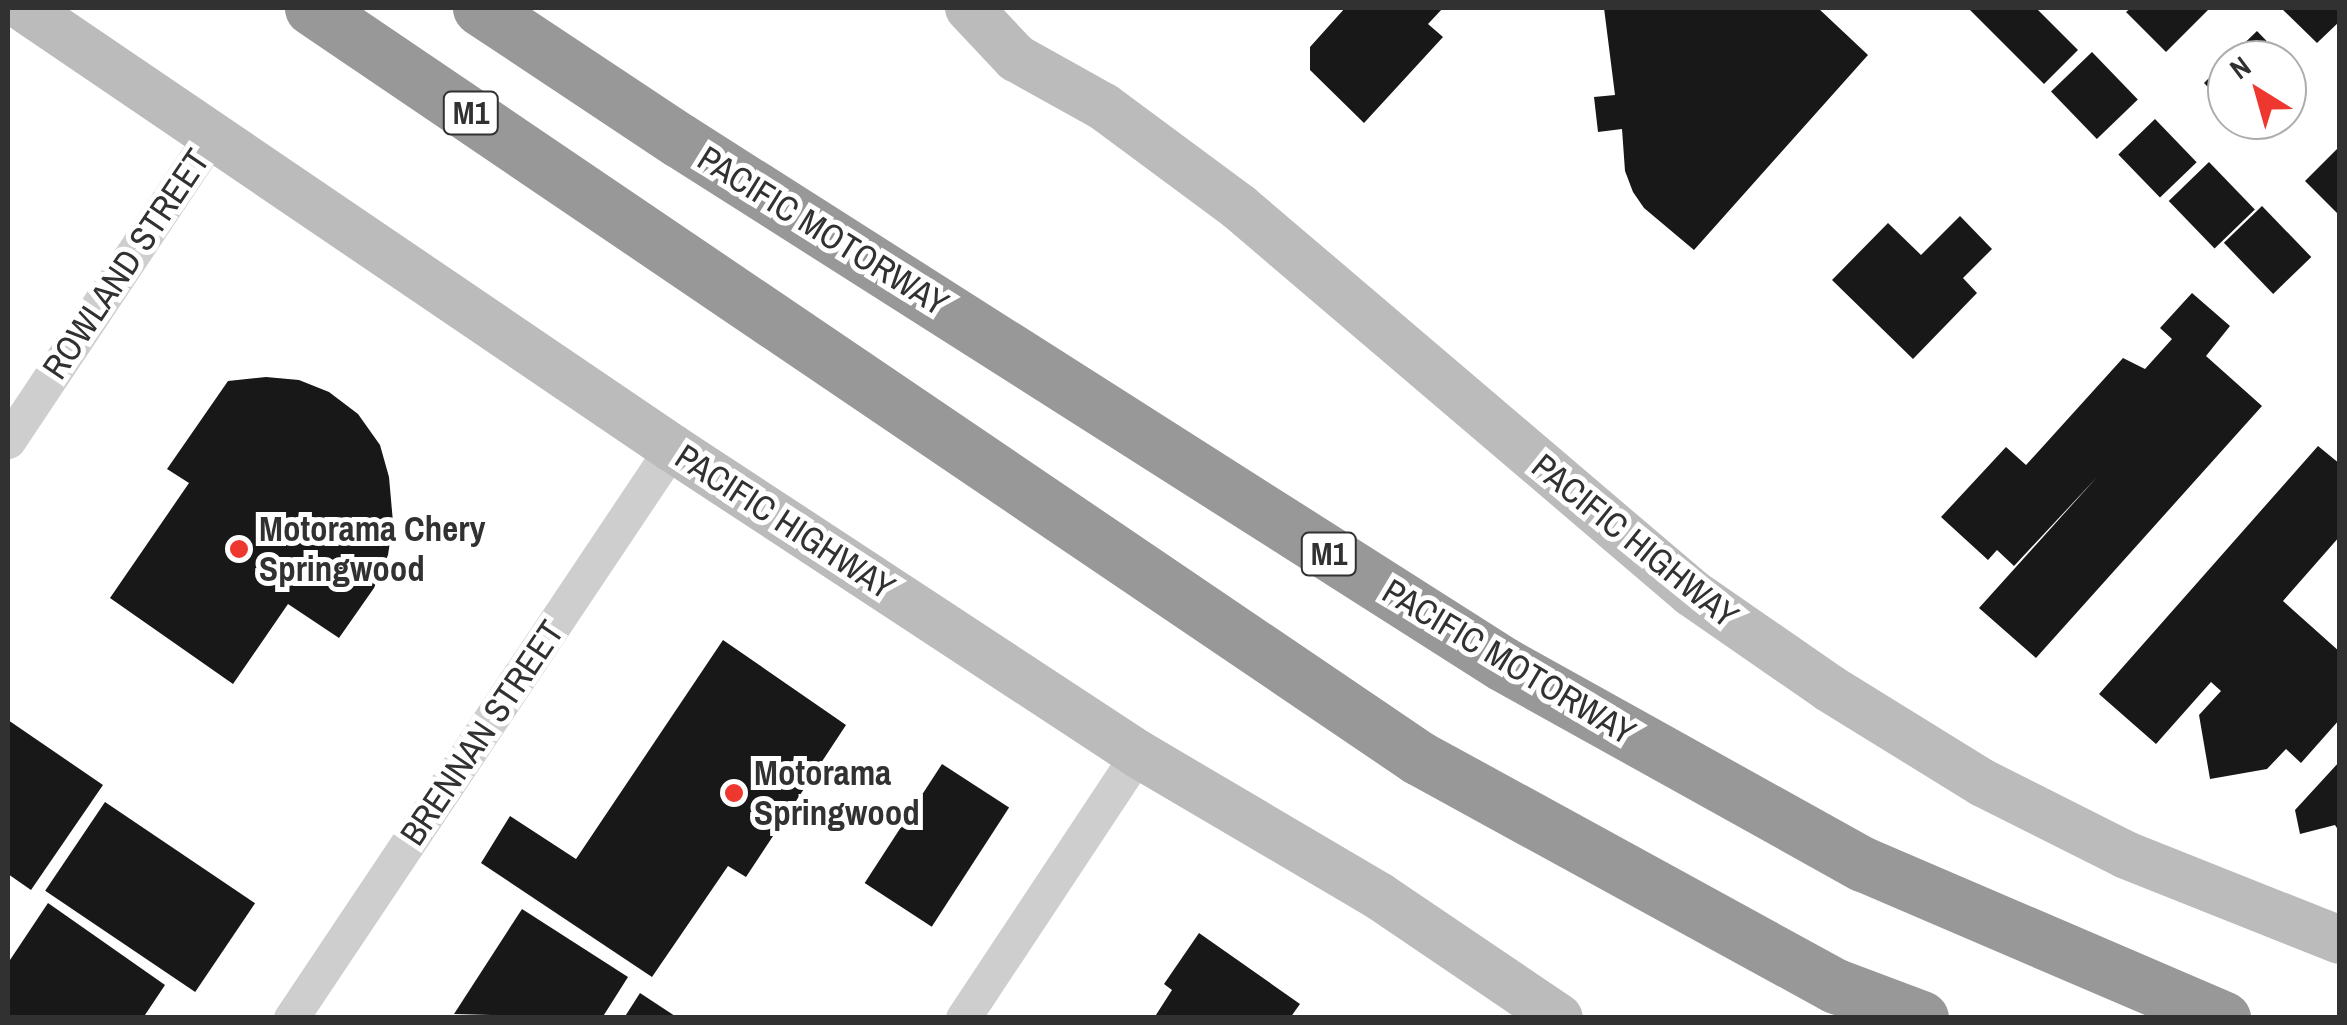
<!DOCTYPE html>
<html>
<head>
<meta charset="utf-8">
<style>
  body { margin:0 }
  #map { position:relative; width:2347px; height:1025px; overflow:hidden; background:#fff; font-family:"Archivo Narrow",sans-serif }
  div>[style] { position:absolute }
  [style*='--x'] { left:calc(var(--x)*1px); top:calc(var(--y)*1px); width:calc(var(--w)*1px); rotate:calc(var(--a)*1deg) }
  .building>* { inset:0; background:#181818; transform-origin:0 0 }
  .street>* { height:35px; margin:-17.5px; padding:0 17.5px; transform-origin:17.5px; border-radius:17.5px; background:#cecece }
  .secondary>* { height:48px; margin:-24px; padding:0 24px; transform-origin:24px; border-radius:24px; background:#bbb }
  .highway>* { height:55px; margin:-27.5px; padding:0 27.5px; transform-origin:27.5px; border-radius:27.5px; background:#989898 }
  .dots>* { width:28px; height:28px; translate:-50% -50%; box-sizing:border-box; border:5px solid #fff; border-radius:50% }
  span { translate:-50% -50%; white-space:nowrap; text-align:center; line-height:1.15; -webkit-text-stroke:10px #fff; paint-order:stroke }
  .shield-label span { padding:2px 8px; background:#fff; border:2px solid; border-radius:8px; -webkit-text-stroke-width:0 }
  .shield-label { font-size:32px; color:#313131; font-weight:700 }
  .street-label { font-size:35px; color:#313131 }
  .poi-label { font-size:35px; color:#313131; font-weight:700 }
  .left { translate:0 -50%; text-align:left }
  .frame { position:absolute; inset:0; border:10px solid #313131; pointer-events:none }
  .north { position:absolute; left:2207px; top:40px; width:100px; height:100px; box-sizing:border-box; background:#fff; border:2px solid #adadad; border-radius:50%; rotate:323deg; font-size:28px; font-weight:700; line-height:40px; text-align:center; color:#313131 }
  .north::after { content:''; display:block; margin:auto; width:35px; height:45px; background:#ed372f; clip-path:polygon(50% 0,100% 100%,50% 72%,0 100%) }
</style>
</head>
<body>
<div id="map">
  <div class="building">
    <i style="clip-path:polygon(1345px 8px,1443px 8px,1428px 24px,1443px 37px,1364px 123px,1310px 70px,1310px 47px)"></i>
    <i style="clip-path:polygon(1604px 8px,1818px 8px,1868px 55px,1694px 250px,1644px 208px,1633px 192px,1625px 171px,1622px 129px,1598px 132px,1594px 97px,1615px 95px)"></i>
    <i style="clip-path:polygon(1968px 8px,2036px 8px,2078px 50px,2044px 84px)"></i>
    <i style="clip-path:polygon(2131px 8px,2210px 8px,2166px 52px,2126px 12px)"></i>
    <i style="clip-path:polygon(2281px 8px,2340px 8px,2340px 21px,2317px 43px)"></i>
    <i style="clip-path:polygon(2257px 31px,2285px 60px,2227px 60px)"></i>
    <i style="left:2092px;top:52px;width:66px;height:57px;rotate:46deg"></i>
    <i style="clip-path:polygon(2227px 60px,2227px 107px,2204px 83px)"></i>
    <i style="left:2155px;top:119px;width:60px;height:51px;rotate:46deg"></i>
    <i style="clip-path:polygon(2340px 146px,2340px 216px,2305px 181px)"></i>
    <i style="left:2209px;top:162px;width:66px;height:56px;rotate:46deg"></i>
    <i style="left:2262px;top:206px;width:71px;height:53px;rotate:46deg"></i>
    <i style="clip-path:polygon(1960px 216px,1992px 249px,1963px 278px,1977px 293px,1913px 359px,1832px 280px,1888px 223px,1921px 255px)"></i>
    <i style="clip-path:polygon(2192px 293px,2230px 326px,2206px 356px,2262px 406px,2036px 658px,1979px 608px,2098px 476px,2014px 566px,1997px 550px,1988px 560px,1941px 517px,2006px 447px,2026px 465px,2123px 358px,2145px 369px,2172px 339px,2160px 328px)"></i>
    <i style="clip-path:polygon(266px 377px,299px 380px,329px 392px,358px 414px,380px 445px,389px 477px,393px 522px,388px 555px,374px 588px,339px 638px,288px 604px,233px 684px,110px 598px,189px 483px,167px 469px,228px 381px)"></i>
    <i style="clip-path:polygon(2318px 446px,2340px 464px,2340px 536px,2283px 601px,2340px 652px,2340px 719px,2301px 763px,2286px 749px,2267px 769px,2210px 779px,2199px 715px,2221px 691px,2211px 682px,2156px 744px,2099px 694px)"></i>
    <i style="clip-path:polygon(723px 640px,846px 725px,746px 877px,728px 866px,652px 977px,481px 863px,510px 816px,576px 859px)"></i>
    <i style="clip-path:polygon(8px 720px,103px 785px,31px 890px,8px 874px)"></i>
    <i style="clip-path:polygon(2340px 761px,2340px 833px,2335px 825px,2300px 834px,2295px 810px)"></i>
    <i style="left:942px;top:764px;width:80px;height:142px;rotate:33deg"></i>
    <i style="left:105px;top:802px;width:181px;height:107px;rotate:34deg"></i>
    <i style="clip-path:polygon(48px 903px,165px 985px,143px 1018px,8px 1018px,8px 963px)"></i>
    <i style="clip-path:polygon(522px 909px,628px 977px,602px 1018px,454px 1014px)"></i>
    <i style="clip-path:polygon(1199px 933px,1300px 1004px,1290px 1018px,1154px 1018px,1172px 990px,1164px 984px)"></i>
    <i style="clip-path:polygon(640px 993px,678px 1018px,624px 1018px)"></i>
  </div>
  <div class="street">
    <i style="--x:8;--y:441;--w:366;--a:-56.3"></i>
    <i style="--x:291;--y:1018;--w:686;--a:-56.24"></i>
    <i style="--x:963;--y:1018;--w:317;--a:-56.5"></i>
  </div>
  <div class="secondary">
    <i style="--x:24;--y:8;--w:783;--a:34.18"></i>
    <i style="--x:672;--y:448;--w:557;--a:33.29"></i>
    <i style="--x:1138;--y:754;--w:280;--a:30.5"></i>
    <i style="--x:1379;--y:896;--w:217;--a:34.1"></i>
    <i style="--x:969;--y:8;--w:69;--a:46.8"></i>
    <i style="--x:1016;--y:58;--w:101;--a:29.1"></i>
    <i style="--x:1104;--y:107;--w:168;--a:36.5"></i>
    <i style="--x:1239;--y:207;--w:595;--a:40.43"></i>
    <i style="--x:1692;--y:593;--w:167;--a:34.7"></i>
    <i style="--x:1829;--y:688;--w:181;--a:31.7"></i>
    <i style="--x:1983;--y:783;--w:160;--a:26.7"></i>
    <i style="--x:2126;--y:855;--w:230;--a:21.7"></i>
  </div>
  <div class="highway">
    <i style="--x:312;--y:8;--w:1337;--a:34.12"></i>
    <i style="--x:1419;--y:758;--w:475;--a:28.7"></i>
    <i style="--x:1836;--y:986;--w:91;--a:20.6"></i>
    <i style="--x:480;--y:8;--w:239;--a:33.6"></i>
    <i style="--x:679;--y:140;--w:976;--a:32.45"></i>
    <i style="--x:1503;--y:664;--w:412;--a:29.1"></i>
    <i style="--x:1863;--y:864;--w:392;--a:23.2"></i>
  </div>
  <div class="dots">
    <i style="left:239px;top:549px;background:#ed372f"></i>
    <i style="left:734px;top:793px;background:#ed372f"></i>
  </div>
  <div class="shield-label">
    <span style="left:471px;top:113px">M1</span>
    <span style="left:1329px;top:554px">M1</span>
  </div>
  <div class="street-label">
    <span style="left:823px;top:231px;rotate:32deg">PACIFIC MOTORWAY</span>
    <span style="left:126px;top:264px;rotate:-56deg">ROWLAND STREET</span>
    <span style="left:785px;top:522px;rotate:33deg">PACIFIC HIGHWAY</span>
    <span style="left:1635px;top:541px;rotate:39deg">PACIFIC HIGHWAY</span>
    <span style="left:1509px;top:662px;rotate:31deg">PACIFIC MOTORWAY</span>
    <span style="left:482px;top:733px;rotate:-56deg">BRENNAN STREET</span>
  </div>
  <div class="poi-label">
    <span class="left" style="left:259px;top:549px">Motorama Chery<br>Springwood</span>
    <span class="left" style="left:754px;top:793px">Motorama<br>Springwood</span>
  </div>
  <div class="frame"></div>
  <div class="north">N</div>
</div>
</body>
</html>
